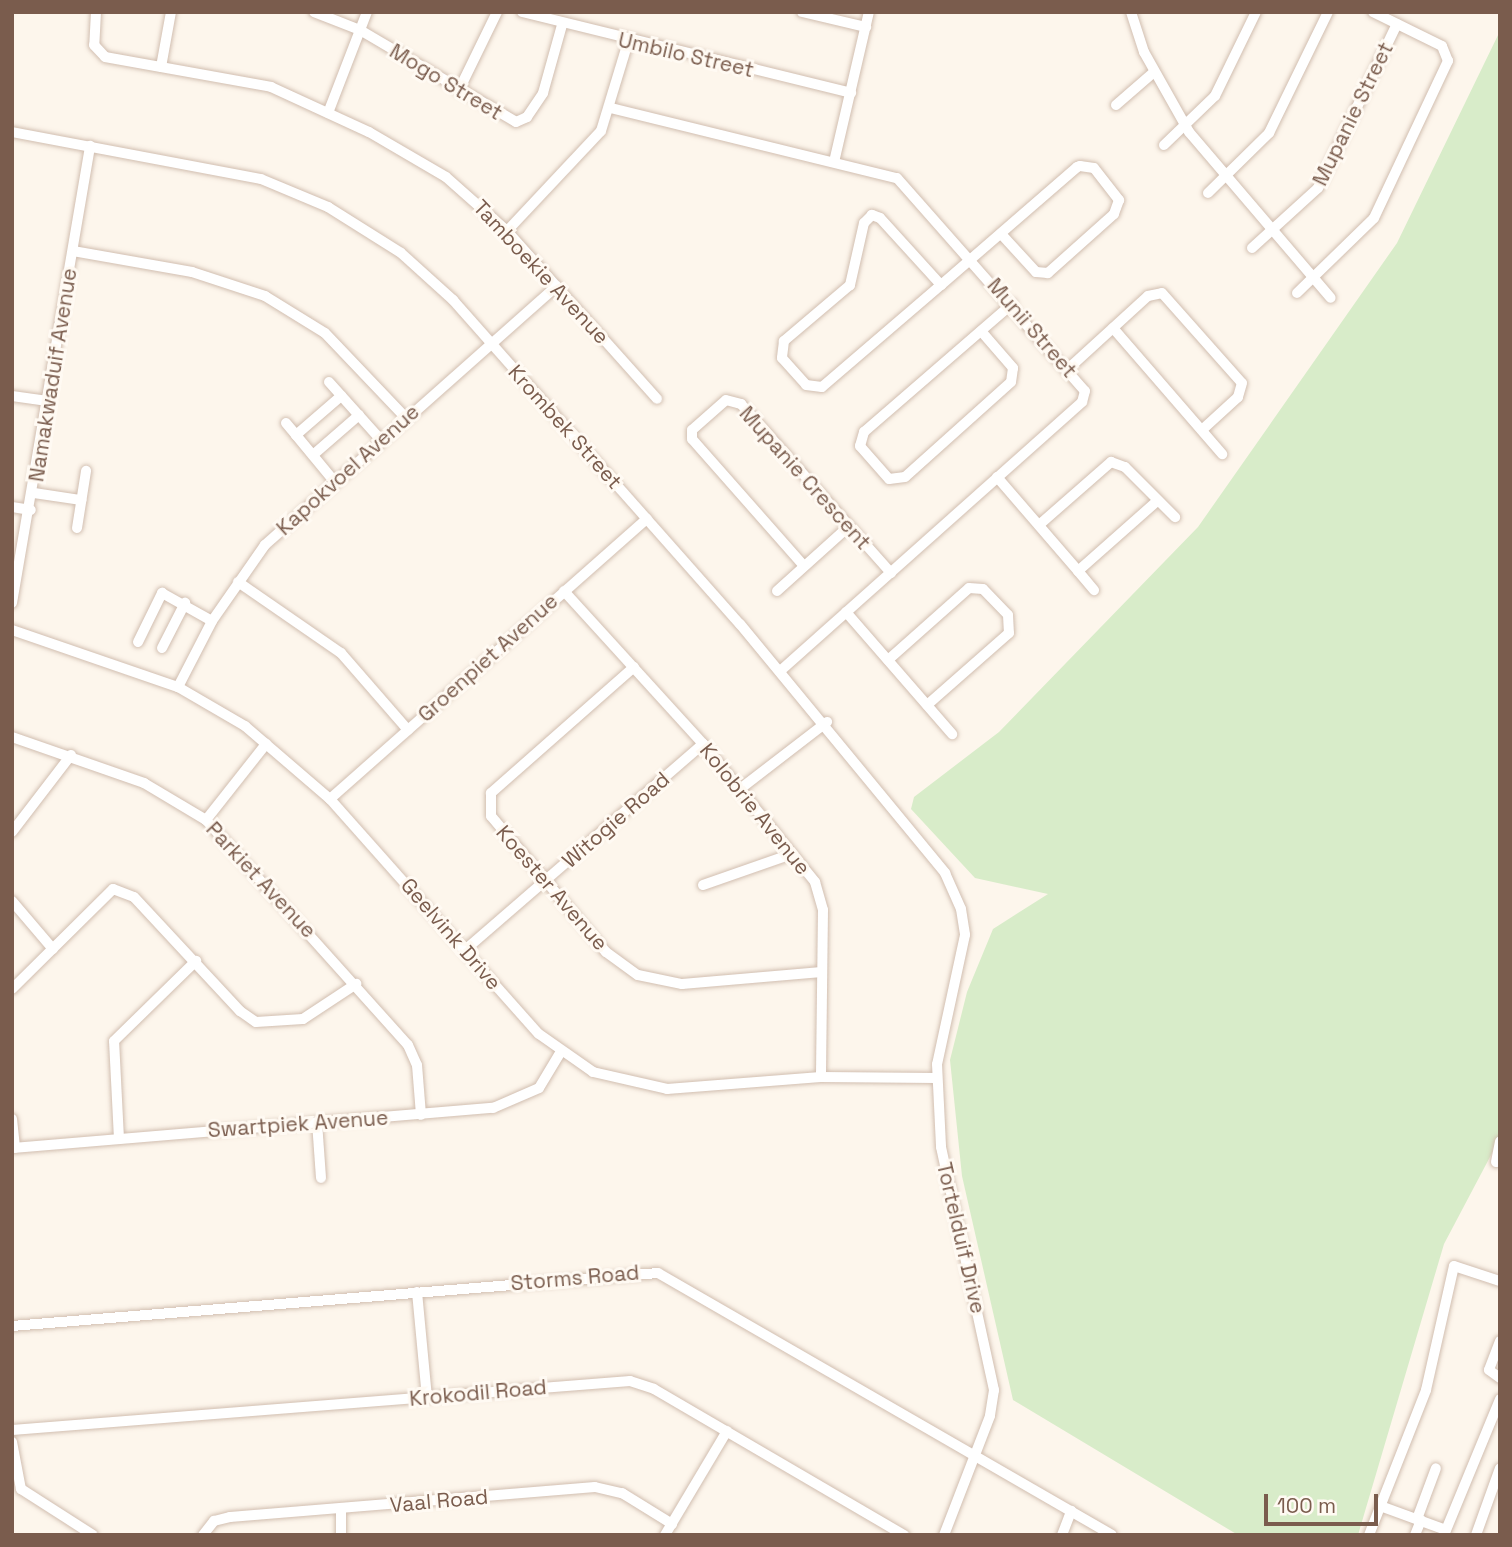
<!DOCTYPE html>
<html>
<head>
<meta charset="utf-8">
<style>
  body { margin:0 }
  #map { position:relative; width:1512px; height:1547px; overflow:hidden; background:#fdf6ec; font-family:"Space Grotesk",sans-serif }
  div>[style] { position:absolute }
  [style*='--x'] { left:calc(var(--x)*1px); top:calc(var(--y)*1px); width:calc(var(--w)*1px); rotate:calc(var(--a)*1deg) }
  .green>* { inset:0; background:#d8ecc9 }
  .roads { filter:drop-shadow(0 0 2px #d1beb0) drop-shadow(0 0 2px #d1beb0) }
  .minor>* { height:10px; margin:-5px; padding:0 5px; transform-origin:5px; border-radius:5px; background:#fff }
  span { translate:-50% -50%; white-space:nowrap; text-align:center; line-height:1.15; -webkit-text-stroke:6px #fffaf3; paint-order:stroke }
  .street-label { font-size:21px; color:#7a5c4d }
  .frame { position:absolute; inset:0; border:14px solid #7a5c4d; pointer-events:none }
  .scale { position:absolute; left:1264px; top:1494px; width:114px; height:32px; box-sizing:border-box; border:4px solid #7a5c4d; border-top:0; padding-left:9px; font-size:21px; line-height:24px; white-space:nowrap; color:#7a5c4d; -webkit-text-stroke:5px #fffaf3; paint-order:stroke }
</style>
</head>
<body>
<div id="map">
  <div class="green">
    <i style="clip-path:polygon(1500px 31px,1500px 1138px,1444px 1244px,1358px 1535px,1238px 1535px,1013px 1400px,962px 1176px,950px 1060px,967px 992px,993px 929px,1048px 894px,975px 878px,911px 809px,914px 797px,999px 732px,1198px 527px,1397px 243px)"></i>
  </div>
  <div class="roads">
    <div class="minor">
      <i style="--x:96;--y:12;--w:33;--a:93"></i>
      <i style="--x:94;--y:45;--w:16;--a:47"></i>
      <i style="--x:105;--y:57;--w:169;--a:10.2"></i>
      <i style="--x:271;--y:87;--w:108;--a:24.7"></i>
      <i style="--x:369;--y:132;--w:89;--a:30.3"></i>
      <i style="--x:446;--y:177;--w:81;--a:41.5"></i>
      <i style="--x:507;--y:231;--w:225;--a:48.2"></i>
      <i style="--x:314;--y:12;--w:49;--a:21.4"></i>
      <i style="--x:360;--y:30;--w:181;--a:30.5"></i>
      <i style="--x:516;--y:122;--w:12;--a:-24"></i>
      <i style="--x:527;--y:117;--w:29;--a:-56"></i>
      <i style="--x:543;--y:93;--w:71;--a:-74.4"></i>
      <i style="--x:522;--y:12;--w:339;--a:13.8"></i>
      <i style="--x:802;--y:12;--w:66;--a:13.2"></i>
      <i style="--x:1131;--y:12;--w:42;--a:72"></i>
      <i style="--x:1144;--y:52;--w:92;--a:60.6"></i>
      <i style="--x:1189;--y:132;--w:218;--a:49.5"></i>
      <i style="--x:161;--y:67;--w:56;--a:-79.7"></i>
      <i style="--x:459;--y:90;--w:87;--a:-64"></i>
      <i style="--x:1116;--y:105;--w:50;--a:-41"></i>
      <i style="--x:611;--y:108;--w:294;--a:13.8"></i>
      <i style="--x:897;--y:178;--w:284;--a:48.6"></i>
      <i style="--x:1085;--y:391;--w:11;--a:105"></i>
      <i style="--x:1082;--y:402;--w:403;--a:138.3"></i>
      <i style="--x:328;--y:113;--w:108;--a:-68.9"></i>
      <i style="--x:12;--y:132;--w:253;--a:10.7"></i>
      <i style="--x:261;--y:179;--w:73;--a:22.7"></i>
      <i style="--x:328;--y:207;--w:86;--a:32.2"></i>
      <i style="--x:401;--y:253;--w:70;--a:42.1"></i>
      <i style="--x:453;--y:300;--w:433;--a:48.5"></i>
      <i style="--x:740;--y:624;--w:323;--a:50.5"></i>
      <i style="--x:945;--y:873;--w:39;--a:66"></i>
      <i style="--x:961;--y:909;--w:26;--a:81"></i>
      <i style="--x:965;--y:935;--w:132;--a:102.2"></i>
      <i style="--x:937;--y:1064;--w:83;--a:87.2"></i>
      <i style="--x:941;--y:1147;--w:249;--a:77.7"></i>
      <i style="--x:994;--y:1390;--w:26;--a:99"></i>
      <i style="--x:990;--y:1416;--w:128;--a:111.1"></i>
      <i style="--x:1164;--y:145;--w:71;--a:-43.9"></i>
      <i style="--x:1215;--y:96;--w:93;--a:-64"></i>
      <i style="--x:834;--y:162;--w:154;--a:-76.9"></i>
      <i style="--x:1208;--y:193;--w:86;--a:-44.5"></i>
      <i style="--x:1269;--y:133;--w:135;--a:-64"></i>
      <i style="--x:507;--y:231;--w:137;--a:-46.8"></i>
      <i style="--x:601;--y:131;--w:93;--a:-73.1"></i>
      <i style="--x:1252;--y:248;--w:89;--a:-42.3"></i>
      <i style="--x:1318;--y:188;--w:182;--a:-64.3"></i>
      <i style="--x:73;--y:251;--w:121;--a:10"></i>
      <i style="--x:192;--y:272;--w:77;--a:18.2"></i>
      <i style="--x:265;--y:296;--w:70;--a:31.7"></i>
      <i style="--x:325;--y:333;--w:117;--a:46.4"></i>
      <i style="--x:941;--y:285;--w:91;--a:-132.3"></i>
      <i style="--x:880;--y:218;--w:9;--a:-159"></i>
      <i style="--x:872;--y:215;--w:11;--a:135"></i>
      <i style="--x:864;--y:223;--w:64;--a:102.7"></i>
      <i style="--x:850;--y:285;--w:87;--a:139.7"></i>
      <i style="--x:784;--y:341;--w:17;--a:97"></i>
      <i style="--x:782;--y:358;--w:36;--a:48"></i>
      <i style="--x:806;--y:385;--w:16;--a:7"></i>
      <i style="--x:822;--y:387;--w:157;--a:-40.6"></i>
      <i style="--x:941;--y:285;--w:180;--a:-40.9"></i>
      <i style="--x:1077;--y:167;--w:3;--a:-18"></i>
      <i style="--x:1080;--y:166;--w:14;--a:8"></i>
      <i style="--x:1094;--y:168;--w:41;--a:52"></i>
      <i style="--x:1119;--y:200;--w:15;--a:110"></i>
      <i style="--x:1114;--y:214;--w:89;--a:138.2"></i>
      <i style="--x:1048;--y:273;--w:12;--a:-175"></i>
      <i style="--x:1036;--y:272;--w:52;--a:-132.6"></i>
      <i style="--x:1297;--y:293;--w:107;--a:-44.2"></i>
      <i style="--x:1374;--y:218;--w:174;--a:-64.8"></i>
      <i style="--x:1448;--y:61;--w:16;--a:-112"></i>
      <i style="--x:1442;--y:46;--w:77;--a:-153.8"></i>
      <i style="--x:1113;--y:328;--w:167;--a:49.1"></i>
      <i style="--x:981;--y:331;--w:49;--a:49.1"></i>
      <i style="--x:1013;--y:368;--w:14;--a:98"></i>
      <i style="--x:1011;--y:382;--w:142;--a:138.1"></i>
      <i style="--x:905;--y:477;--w:16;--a:173"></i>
      <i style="--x:889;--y:479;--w:44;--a:-131.3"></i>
      <i style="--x:860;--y:446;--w:15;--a:-74"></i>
      <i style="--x:864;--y:432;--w:196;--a:-40.9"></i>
      <i style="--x:1068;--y:369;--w:108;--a:-42.4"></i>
      <i style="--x:1148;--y:296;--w:14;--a:-12"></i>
      <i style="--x:1162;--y:293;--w:120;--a:48.4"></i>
      <i style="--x:1242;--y:383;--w:15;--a:106"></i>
      <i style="--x:1238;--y:397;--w:47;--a:137.6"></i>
      <i style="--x:329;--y:382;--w:78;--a:48.1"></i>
      <i style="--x:12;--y:396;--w:36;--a:8"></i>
      <i style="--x:286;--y:423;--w:16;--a:50"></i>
      <i style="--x:313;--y:455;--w:61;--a:-41"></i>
      <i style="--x:997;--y:477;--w:124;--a:49.2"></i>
      <i style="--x:1078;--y:571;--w:106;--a:-41.5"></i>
      <i style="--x:334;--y:481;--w:60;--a:-129.6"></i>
      <i style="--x:296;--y:435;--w:60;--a:-40.9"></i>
      <i style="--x:34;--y:493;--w:48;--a:8.5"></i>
      <i style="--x:12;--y:507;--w:19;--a:9"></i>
      <i style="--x:1039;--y:525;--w:96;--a:-41.2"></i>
      <i style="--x:1111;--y:462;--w:15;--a:20"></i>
      <i style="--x:1125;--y:467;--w:71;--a:45"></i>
      <i style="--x:77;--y:528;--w:58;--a:-81"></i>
      <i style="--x:804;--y:566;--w:169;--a:-131.4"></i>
      <i style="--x:692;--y:439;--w:9;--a:-90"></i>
      <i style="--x:692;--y:430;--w:45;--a:-41.4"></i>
      <i style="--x:726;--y:400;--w:16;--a:15"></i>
      <i style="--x:741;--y:404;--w:226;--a:48.4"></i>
      <i style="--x:1078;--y:571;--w:25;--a:50"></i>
      <i style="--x:238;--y:582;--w:125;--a:34.6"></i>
      <i style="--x:341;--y:653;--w:102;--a:49"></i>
      <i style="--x:564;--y:591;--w:207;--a:47.7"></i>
      <i style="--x:703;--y:744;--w:178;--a:50.9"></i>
      <i style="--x:815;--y:882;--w:29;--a:74"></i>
      <i style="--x:823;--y:910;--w:167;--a:90.7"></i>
      <i style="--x:777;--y:591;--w:96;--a:-42"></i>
      <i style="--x:12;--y:603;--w:464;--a:-80.3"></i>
      <i style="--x:846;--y:612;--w:162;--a:49"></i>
      <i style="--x:12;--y:630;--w:176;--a:19"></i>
      <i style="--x:178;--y:687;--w:78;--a:30.2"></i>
      <i style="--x:245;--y:726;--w:112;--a:40.7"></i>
      <i style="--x:330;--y:799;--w:314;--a:48.4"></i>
      <i style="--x:539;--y:1034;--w:66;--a:35.1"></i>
      <i style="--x:593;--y:1072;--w:76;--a:12.9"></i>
      <i style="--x:667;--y:1089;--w:154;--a:-4.5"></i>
      <i style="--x:821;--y:1077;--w:115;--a:0.5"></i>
      <i style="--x:138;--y:642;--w:55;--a:-63.9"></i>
      <i style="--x:162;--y:593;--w:57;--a:29.2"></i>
      <i style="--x:162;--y:648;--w:51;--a:-62.9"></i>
      <i style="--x:888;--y:660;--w:108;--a:-41.6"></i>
      <i style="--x:969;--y:588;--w:14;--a:4"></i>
      <i style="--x:983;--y:589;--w:36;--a:46"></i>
      <i style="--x:1008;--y:615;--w:18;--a:87"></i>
      <i style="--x:1009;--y:633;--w:109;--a:138.7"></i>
      <i style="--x:634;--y:667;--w:191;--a:138.6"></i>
      <i style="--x:491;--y:793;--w:23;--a:90"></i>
      <i style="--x:491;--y:816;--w:178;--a:49.8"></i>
      <i style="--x:606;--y:952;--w:39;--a:36"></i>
      <i style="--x:638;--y:975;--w:45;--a:11.6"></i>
      <i style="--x:682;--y:984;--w:140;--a:-4.9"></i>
      <i style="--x:178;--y:687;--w:74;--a:-62.7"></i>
      <i style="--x:212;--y:621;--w:93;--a:-55.1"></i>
      <i style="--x:265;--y:545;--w:390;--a:-41.6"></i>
      <i style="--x:12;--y:737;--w:140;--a:19.2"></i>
      <i style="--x:144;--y:783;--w:72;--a:30.8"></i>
      <i style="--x:206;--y:820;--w:302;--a:48.1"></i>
      <i style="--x:408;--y:1045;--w:22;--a:66"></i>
      <i style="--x:417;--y:1065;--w:50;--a:85.4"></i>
      <i style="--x:740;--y:789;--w:110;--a:-37.6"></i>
      <i style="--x:330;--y:799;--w:423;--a:-41.5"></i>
      <i style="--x:206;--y:820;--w:97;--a:-51.7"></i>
      <i style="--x:12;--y:832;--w:97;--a:-52.5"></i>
      <i style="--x:703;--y:885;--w:94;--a:-19.2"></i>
      <i style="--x:12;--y:901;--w:63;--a:49.5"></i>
      <i style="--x:465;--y:950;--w:315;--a:-40.9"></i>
      <i style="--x:12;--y:989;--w:142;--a:-44.7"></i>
      <i style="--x:113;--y:889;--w:22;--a:21"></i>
      <i style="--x:134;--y:897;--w:156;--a:47.1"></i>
      <i style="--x:240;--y:1011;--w:19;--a:35"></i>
      <i style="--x:256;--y:1022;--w:47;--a:-3.7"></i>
      <i style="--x:303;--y:1019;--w:64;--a:-33.4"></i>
      <i style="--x:12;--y:1119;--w:29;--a:84"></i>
      <i style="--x:317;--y:1122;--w:56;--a:85.9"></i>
      <i style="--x:119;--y:1139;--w:98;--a:-92.9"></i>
      <i style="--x:114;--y:1041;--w:115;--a:-44.3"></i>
      <i style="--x:12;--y:1148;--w:483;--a:-4.8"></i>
      <i style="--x:493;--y:1108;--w:50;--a:-23.5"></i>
      <i style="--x:539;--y:1088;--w:41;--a:-59"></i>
      <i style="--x:1496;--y:1162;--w:21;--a:-79"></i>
      <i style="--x:417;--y:1292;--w:105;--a:84.6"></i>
      <i style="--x:12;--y:1326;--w:648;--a:-4.69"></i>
      <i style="--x:658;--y:1273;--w:524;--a:29.99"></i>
      <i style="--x:1500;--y:1341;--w:31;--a:111"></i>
      <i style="--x:1489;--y:1370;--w:14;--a:36"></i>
      <i style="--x:12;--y:1430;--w:620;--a:-4.53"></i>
      <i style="--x:630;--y:1381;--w:25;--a:18"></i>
      <i style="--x:654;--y:1389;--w:290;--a:30.3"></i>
      <i style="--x:12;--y:1442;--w:48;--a:79.2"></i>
      <i style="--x:21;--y:1489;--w:85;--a:32.6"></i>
      <i style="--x:1383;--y:1507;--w:67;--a:20.1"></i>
      <i style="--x:341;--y:1510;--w:25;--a:90"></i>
      <i style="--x:1417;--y:1519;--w:54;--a:-69.6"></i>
      <i style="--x:203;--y:1535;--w:18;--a:-52"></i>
      <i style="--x:214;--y:1521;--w:16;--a:-14"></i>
      <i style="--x:230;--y:1517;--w:366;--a:-4.7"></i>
      <i style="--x:595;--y:1487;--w:28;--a:13"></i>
      <i style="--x:622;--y:1493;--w:59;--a:31.8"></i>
      <i style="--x:665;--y:1535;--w:121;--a:-59.2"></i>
      <i style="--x:1062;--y:1535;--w:26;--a:-69"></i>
      <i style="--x:1369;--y:1535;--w:156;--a:-68.5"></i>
      <i style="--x:1426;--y:1390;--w:127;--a:-77.3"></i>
      <i style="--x:1454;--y:1266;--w:48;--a:18.1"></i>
      <i style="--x:1415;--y:1535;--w:16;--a:-68"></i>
      <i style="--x:1444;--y:1535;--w:147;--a:-67.6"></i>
      <i style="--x:1476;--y:1535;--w:71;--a:-70.3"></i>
    </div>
  </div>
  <div class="street-label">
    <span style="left:686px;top:55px;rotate:13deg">Umbilo Street</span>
    <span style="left:446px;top:82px;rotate:31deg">Mogo Street</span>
    <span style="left:1353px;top:114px;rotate:-64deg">Mupanie Street</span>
    <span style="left:541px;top:272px;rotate:47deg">Tamboekie Avenue</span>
    <span style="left:1032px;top:328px;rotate:49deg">Munii Street</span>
    <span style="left:53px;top:375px;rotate:-81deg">Namakwaduif Avenue</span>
    <span style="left:565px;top:427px;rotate:48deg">Krombek Street</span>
    <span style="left:348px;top:470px;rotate:-42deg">Kapokvoel Avenue</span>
    <span style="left:805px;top:478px;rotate:48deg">Mupanie Crescent</span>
    <span style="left:488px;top:658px;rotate:-42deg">Groenpiet Avenue</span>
    <span style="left:755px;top:809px;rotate:51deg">Kolobrie Avenue</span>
    <span style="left:616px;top:820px;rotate:-41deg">Witogie Road</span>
    <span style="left:261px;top:880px;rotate:47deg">Parkiet Avenue</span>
    <span style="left:552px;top:888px;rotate:49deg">Koester Avenue</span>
    <span style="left:451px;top:934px;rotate:49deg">Geelvink Drive</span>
    <span style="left:298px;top:1124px;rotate:-4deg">Swartpiek Avenue</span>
    <span style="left:961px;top:1238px;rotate:77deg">Tortelduif Drive</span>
    <span style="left:575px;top:1278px;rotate:-5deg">Storms Road</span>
    <span style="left:478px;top:1393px;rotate:-5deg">Krokodil Road</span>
    <span style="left:439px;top:1501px;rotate:-5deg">Vaal Road</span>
  </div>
  <div class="frame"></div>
  <div class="scale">100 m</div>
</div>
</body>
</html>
